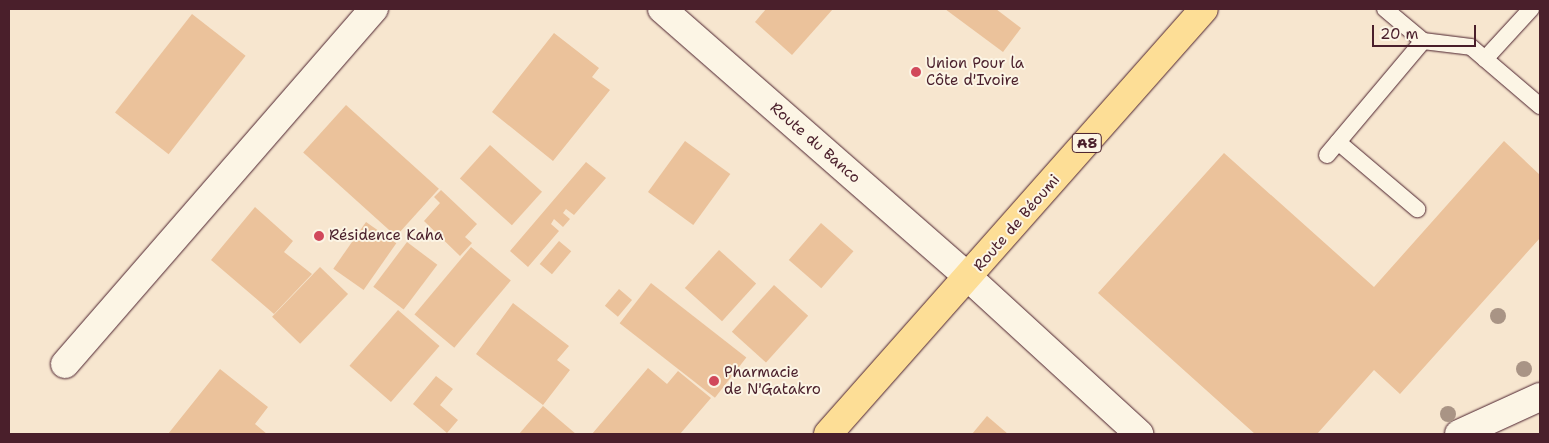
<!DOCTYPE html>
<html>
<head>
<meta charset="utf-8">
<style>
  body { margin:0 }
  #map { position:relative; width:1549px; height:443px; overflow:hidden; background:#f7e6cf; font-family:"Shantell Sans",sans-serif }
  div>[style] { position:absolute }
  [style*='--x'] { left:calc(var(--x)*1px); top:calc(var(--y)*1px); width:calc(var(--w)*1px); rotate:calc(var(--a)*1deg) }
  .building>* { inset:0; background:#ebc29b; transform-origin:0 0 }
  .roads { filter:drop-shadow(0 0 1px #4a1f2b) drop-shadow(0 0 1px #4a1f2b) }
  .service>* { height:16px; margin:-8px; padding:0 8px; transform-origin:8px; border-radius:8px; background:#fcf5e5 }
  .minor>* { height:28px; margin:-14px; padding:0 14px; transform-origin:14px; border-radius:14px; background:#fcf5e5 }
  .tertiary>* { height:28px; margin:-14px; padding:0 14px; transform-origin:14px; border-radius:14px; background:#fcf5e5 }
  .primary>* { height:28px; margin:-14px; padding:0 14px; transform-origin:14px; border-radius:14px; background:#fdde96 }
  .trees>* { width:16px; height:16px; margin:-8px; border-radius:50%; background:#a99485 }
  .dots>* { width:14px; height:14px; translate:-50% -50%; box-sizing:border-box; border:2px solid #fcf5e5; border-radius:50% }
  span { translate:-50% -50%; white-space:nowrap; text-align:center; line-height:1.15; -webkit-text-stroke:4px #fcf5e5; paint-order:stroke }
  .shield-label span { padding:1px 4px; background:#fcf5e5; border:1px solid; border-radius:4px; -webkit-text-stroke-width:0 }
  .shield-label { font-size:14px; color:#4a1f2b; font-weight:700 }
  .poi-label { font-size:15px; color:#4a1f2b }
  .left { translate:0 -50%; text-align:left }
  .street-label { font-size:15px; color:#4a1f2b }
  .frame { position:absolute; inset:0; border:10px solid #4a1f2b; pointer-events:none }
  .scale { position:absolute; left:1372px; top:25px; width:104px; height:22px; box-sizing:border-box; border:2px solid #4a1f2b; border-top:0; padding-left:6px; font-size:15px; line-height:18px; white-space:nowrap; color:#4a1f2b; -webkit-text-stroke:4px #fcf5e5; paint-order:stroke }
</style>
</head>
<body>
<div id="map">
  <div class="building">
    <i style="clip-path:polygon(766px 9px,833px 9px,792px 55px,755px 22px)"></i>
    <i style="clip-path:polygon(945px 9px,996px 9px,1021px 28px,1003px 52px)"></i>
    <i style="left:192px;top:14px;width:68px;height:125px;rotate:38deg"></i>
    <i style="clip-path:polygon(554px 33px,599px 68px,592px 77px,610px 90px,553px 161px,492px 112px)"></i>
    <i style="left:346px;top:105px;width:125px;height:64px;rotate:42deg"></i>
    <i style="left:685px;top:141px;width:56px;height:63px;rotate:36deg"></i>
    <i style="clip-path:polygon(1504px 141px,1540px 175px,1540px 238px,1400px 394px,1374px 370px,1317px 434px,1255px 434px,1098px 293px,1224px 153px,1374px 287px)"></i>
    <i style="left:490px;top:145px;width:70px;height:45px;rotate:42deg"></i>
    <i style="clip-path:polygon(586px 162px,606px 178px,574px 215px,566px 209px,563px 213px,570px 219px,563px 227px,554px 219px,551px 224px,559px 231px,528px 267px,510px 251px)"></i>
    <i style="clip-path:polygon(441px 190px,477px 224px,465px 237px,472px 243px,460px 256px,424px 221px,440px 203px,434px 197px)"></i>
    <i style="clip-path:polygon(255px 207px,293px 241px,284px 252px,312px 274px,274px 314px,211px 260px)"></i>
    <i style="left:366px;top:222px;width:37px;height:57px;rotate:35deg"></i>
    <i style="left:821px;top:223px;width:43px;height:49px;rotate:41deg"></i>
    <i style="left:559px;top:241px;width:16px;height:30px;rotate:40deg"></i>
    <i style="left:407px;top:242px;width:38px;height:56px;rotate:37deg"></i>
    <i style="left:471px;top:247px;width:52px;height:88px;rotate:40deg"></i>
    <i style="left:719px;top:250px;width:50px;height:51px;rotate:42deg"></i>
    <i style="left:320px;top:267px;width:39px;height:69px;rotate:44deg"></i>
    <i style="left:651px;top:283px;width:121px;height:51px;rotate:38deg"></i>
    <i style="left:774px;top:285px;width:46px;height:63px;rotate:42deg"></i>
    <i style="left:619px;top:289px;width:17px;height:22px;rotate:40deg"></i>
    <i style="clip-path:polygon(513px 303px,569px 346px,557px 360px,570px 370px,543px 405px,476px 354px)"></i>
    <i style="left:398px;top:310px;width:55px;height:74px;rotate:41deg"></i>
    <i style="clip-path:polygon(648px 368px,667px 384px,678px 371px,711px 398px,680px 434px,592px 434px)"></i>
    <i style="clip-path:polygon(220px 369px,268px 407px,255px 424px,267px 434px,168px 434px)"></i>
    <i style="clip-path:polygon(436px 376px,453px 389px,440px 405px,458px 420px,447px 433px,413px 404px)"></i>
    <i style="clip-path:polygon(543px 406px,576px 434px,519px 434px)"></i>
    <i style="clip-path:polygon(987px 416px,1008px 434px,972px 434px)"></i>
  </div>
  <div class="roads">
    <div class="service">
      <i style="--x:1385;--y:9;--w:50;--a:40.1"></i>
      <i style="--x:1423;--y:41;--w:48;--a:7.1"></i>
      <i style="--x:1471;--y:47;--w:91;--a:40.5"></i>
      <i style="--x:1485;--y:59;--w:68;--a:-47.4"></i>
      <i style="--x:1338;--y:142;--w:104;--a:40.3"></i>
      <i style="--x:1327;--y:155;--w:149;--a:-49.9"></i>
    </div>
    <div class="minor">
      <i style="--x:65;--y:364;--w:471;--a:-49"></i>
      <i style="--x:1459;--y:434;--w:89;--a:-24.6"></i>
    </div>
    <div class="tertiary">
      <i style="--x:662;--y:9;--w:408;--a:41.2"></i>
      <i style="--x:969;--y:278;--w:231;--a:42.5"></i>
    </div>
    <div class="primary">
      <i style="--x:828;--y:434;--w:567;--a:-48.5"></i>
    </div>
  </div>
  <div class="trees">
    <i style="left:1498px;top:316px"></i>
    <i style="left:1524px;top:369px"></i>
    <i style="left:1448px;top:414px"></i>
  </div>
  <div class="dots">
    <i style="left:916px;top:72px;background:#d1495b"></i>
    <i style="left:319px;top:236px;background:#d1495b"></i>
    <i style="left:714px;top:381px;background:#d1495b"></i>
  </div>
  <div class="shield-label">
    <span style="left:1087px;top:143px">A8</span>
  </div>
  <div class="poi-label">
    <span class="left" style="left:926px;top:72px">Union Pour la<br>Côte d'Ivoire</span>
    <span class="left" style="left:329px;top:236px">Résidence Kaha</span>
    <span class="left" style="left:724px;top:381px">Pharmacie<br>de N'Gatakro</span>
  </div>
  <div class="street-label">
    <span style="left:815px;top:143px;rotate:41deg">Route du Banco</span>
    <span style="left:1017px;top:223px;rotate:-49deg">Route de Béoumi</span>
  </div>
  <div class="frame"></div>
  <div class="scale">20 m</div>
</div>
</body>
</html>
